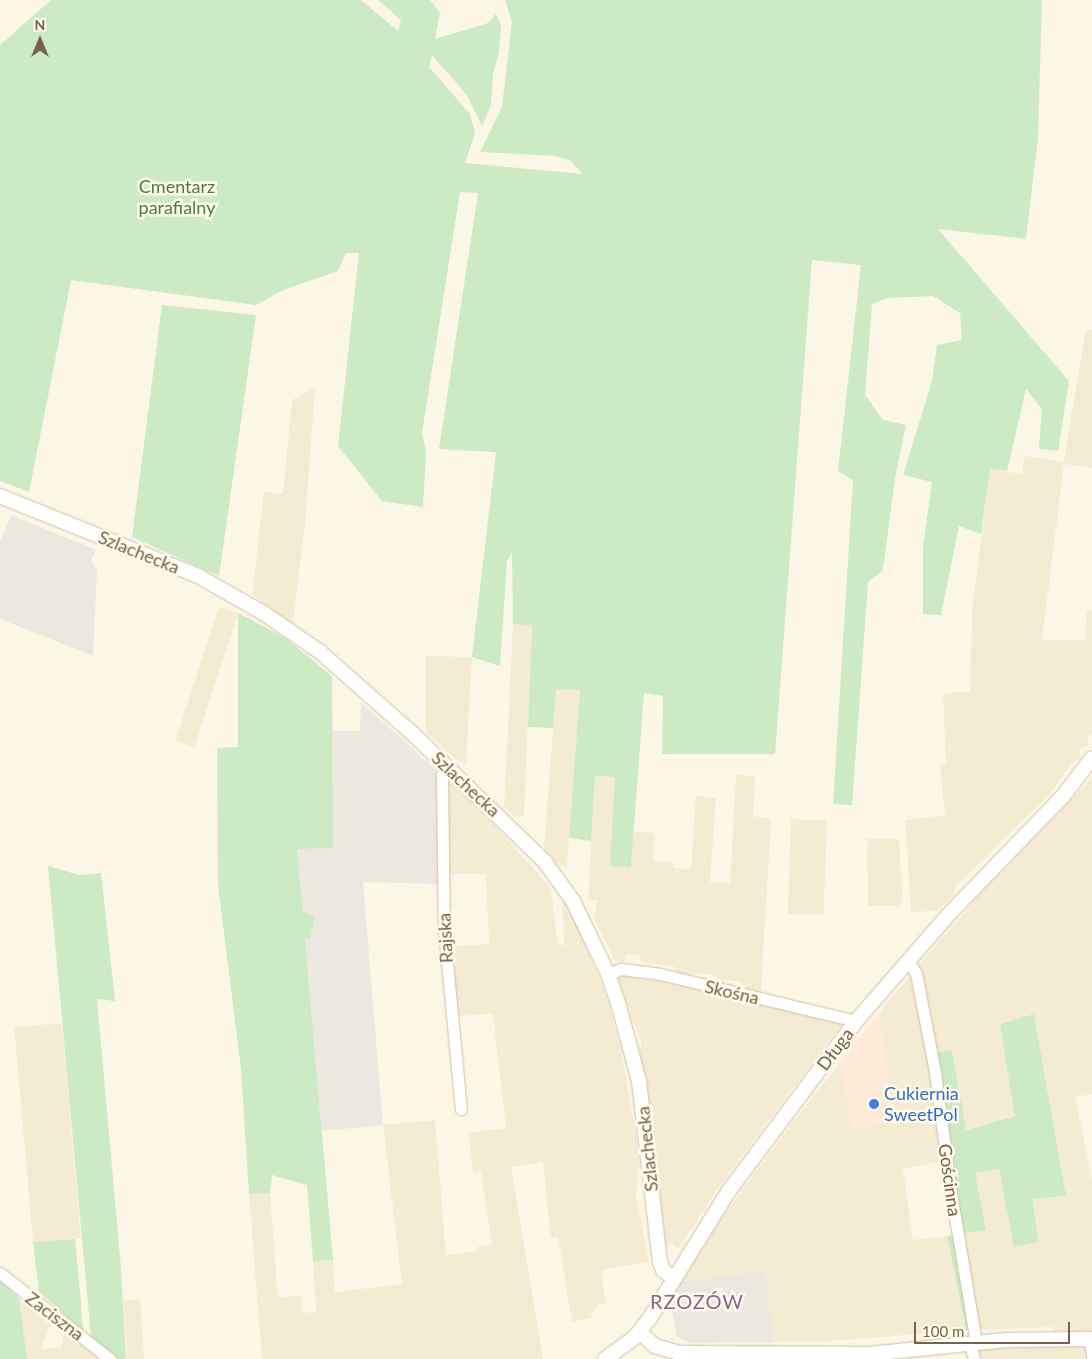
<!DOCTYPE html>
<html>
<head>
<meta charset="utf-8">
<style>
  body { margin:0 }
  #map { position:relative; width:1092px; height:1359px; overflow:hidden; background:#fcf7e5; font-family:Lato,sans-serif }
  div>[style] { position:absolute }
  [style*='--x'] { left:calc(var(--x)*1px); top:calc(var(--y)*1px); width:calc(var(--w)*1px); rotate:calc(var(--a)*1deg) }
  .residential>* { inset:0; background:#f4ebd3; transform-origin:0 0 }
  .commercial>* { inset:0; background:#fdead9 }
  .industrial>* { inset:0; background:#ece8df }
  .green>* { inset:0; background:#cceac3 }
  .roads { filter:drop-shadow(0 0 1px #cec0ab) drop-shadow(0 0 1px #cec0ab) }
  .minor>* { height:11px; margin:-5.5px; padding:0 5.5px; transform-origin:5.5px; border-radius:5.5px; background:#fff }
  .tertiary>* { height:14px; margin:-7px; padding:0 7px; transform-origin:7px; border-radius:7px; background:#fff }
  .dots>* { width:14px; height:14px; translate:-50% -50%; box-sizing:border-box; border:2px solid #fffbeb; border-radius:50% }
  span { translate:-50% -50%; white-space:nowrap; text-align:center; line-height:1.15; -webkit-text-stroke:5px #fffbeb; paint-order:stroke }
  .park-label { font-size:18px; color:#497c42 }
  .street-label { font-size:18px; color:#76614a }
  .shop-label { font-size:18px; color:#366cbe }
  .left { translate:0 -50%; text-align:left }
  .quarter-label { font-size:20px; color:#8b6192; letter-spacing:1px }
  .north { position:absolute; left:15px; top:15px; width:50px; height:50px; -webkit-text-stroke:4px #fffbeb; paint-order:stroke; rotate:0deg; font-size:14px; font-weight:700; line-height:20px; text-align:center; color:#76614a }
  .north::after { content:''; display:block; margin:auto; width:18px; height:22px; background:#76614a; clip-path:polygon(50% 0,100% 100%,50% 72%,0 100%) }
  .scale { position:absolute; left:914px; top:1322px; width:156px; height:22px; box-sizing:border-box; border:2px solid #76614a; border-top:0; padding-left:6px; font-size:15px; line-height:18px; white-space:nowrap; color:#76614a; -webkit-text-stroke:4px #fffbeb; paint-order:stroke }
</style>
</head>
<body>
<div id="map">
  <div class="residential">
    <i style="clip-path:polygon(1086px 329px,1092px 330px,1092px 468px,1064px 464px,1042px 640px,1085px 640px,1087px 611px,1092px 611px,1092px 733px,1088px 737px,1088px 745px,1080px 749px,1080px 758px,1072px 763px,1050px 794px,954px 888px,954px 895px,937px 911px,911px 912px,905px 820px,945px 815px,940px 765px,946px 764px,943px 693px,970px 692px,972px 610px,990px 469px,1022px 474px,1025px 456px,1064px 462px)"></i>
    <i style="clip-path:polygon(315px 388px,305px 523px,293px 624px,252px 595px,264px 492px,283px 494px,292px 400px)"></i>
    <i style="left:219px;top:607px;width:20px;height:141px;rotate:18deg"></i>
    <i style="clip-path:polygon(513px 624px,532px 624px,524px 816px,515px 817px,504px 806px)"></i>
    <i style="clip-path:polygon(426px 656px,472px 657px,466px 764px,456px 759px,426px 733px)"></i>
    <i style="clip-path:polygon(556px 689px,580px 690px,567px 866px,558px 865px,544px 849px)"></i>
    <i style="clip-path:polygon(736px 775px,755px 776px,753px 816px,771px 819px,761px 992px,742px 987px,742px 982px,724px 980px,724px 983px,712px 974px,684px 974px,677px 973px,675px 967px,642px 962px,638px 955px,625px 955px,625px 962px,615px 961px,594px 918px,598px 900px,588px 900px,595px 776px,615px 777px,631px 867px,634px 831px,654px 833px,653px 861px,673px 862px,673px 868px,691px 869px,696px 796px,716px 798px,710px 882px,730px 883px)"></i>
    <i style="clip-path:polygon(1092px 778px,1092px 1094px,1075px 1097px,1092px 1179px,1092px 1332px,1054px 1331px,1053px 1327px,978px 1330px,964px 1234px,985px 1230px,975px 1173px,999px 1169px,1014px 1247px,1039px 1242px,1032px 1199px,1066px 1196px,1062px 1171px,1034px 1014px,1000px 1024px,1016px 1115px,966px 1130px,952px 1050px,935px 1053px,917px 967px,981px 893px)"></i>
    <i style="clip-path:polygon(447px 779px,485px 815px,551px 888px,558px 945px,564px 945px,562px 896px,582px 936px,610px 1006px,621px 1050px,637px 1141px,639px 1163px,636px 1195px,649px 1262px,601px 1270px,606px 1304px,597px 1305px,591px 1318px,572px 1322px,558px 1237px,551px 1238px,543px 1162px,511px 1167px,543px 1359px,262px 1359px,249px 1194px,270px 1193px,278px 1297px,301px 1296px,302px 1313px,316px 1312px,313px 1261px,333px 1260px,335px 1292px,402px 1284px,383px 1125px,435px 1120px,446px 1255px,479px 1251px,478px 1246px,492px 1244px,481px 1172px,473px 1173px,469px 1133px,506px 1128px,493px 1014px,456px 1016px,451px 946px,489px 944px,486px 874px,446px 874px)"></i>
    <i style="left:791px;top:819px;width:36px;height:95px;rotate:2deg"></i>
    <i style="clip-path:polygon(867px 839px,899px 839px,903px 902px,897px 906px,868px 906px)"></i>
    <i style="clip-path:polygon(622px 975px,693px 987px,843px 1022px,717px 1190px,678px 1249px,670px 1242px,665px 1249px,653px 1136px,640px 1050px,642px 1045px,618px 979px)"></i>
    <i style="clip-path:polygon(910px 975px,924px 1034px,943px 1161px,903px 1169px,913px 1240px,947px 1236px,966px 1330px,820px 1342px,774px 1342px,766px 1271px,681px 1281px,718px 1223px,789px 1127px)"></i>
    <i style="left:62px;top:1023px;width:216px;height:48px;rotate:85deg"></i>
    <i style="clip-path:polygon(19px 1298px,52px 1323px,40px 1349px,61px 1348px,65px 1330px,100px 1359px,27px 1359px)"></i>
    <i style="left:140px;top:1299px;width:60px;height:17px;rotate:86deg"></i>
    <i style="clip-path:polygon(1077px 1344px,1085px 1347px,1087px 1359px,978px 1359px,976px 1349px)"></i>
  </div>
  <div class="commercial">
    <i style="clip-path:polygon(879px 1014px,896px 1122px,851px 1129px,840px 1062px)"></i>
  </div>
  <div class="industrial">
    <i style="clip-path:polygon(11px 515px,96px 550px,91px 561px,97px 571px,93px 656px,0 619px,0 542px)"></i>
    <i style="clip-path:polygon(361px 702px,436px 770px,439px 884px,363px 882px,383px 1125px,322px 1131px,297px 849px,333px 847px,332px 731px,360px 731px)"></i>
    <i style="clip-path:polygon(766px 1271px,774px 1342px,691px 1343px,677px 1337px,671px 1306px,681px 1281px)"></i>
  </div>
  <div class="green">
    <i style="clip-path:polygon(51px 0,361px 0,398px 31px,401px 20px,378px 0,430px 0,440px 13px,435px 39px,488px 23px,496px 14px,501px 26px,499px 53px,493px 74px,491px 105px,482px 126px,467px 95px,432px 55px,429px 67px,470px 114px,475px 133px,465px 163px,583px 174px,570px 160px,554px 156px,480px 152px,502px 107px,512px 22px,505px 0,1042px 0,1038px 138px,1026px 239px,938px 229px,1069px 381px,1058px 451px,1039px 449px,1042px 409px,1026px 389px,1007px 471px,990px 469px,981px 534px,959px 526px,941px 615px,923px 614px,923px 547px,932px 482px,903px 475px,932px 381px,937px 345px,962px 340px,960px 313px,933px 296px,888px 298px,872px 304px,865px 395px,883px 420px,906px 425px,895px 478px,883px 570px,868px 582px,852px 805px,833px 804px,853px 480px,838px 471px,861px 265px,812px 260px,775px 754px,662px 754px,663px 696px,644px 693px,631px 867px,610px 866px,615px 777px,595px 776px,591px 841px,569px 838px,580px 690px,556px 689px,553px 728px,528px 727px,532px 625px,513px 624px,512px 553px,507px 561px,500px 666px,472px 657px,496px 452px,439px 449px,478px 193px,460px 192px,422px 433px,426px 452px,423px 507px,382px 501px,338px 446px,359px 253px,346px 253px,338px 271px,283px 290px,256px 305px,71px 280px,29px 492px,0 481px,0 45px)"></i>
    <i style="clip-path:polygon(162px 305px,256px 315px,219px 576px,132px 537px)"></i>
    <i style="clip-path:polygon(238px 613px,285px 638px,332px 676px,333px 848px,297px 849px,303px 912px,315px 917px,310px 938px,305px 939px,333px 1260px,313px 1261px,307px 1185px,272px 1175px,270px 1193px,249px 1194px,241px 1069px,218px 885px,217px 748px,238px 747px)"></i>
    <i style="clip-path:polygon(48px 866px,79px 875px,101px 873px,115px 1001px,97px 999px,121px 1268px,126px 1359px,117px 1359px,91px 1337px)"></i>
    <i style="clip-path:polygon(1034px 1014px,1066px 1196px,1032px 1199px,1039px 1242px,1014px 1247px,999px 1169px,975px 1173px,986px 1230px,961px 1234px,935px 1053px,952px 1050px,966px 1130px,1015px 1116px,1000px 1024px)"></i>
    <i style="clip-path:polygon(954px 1235px,971px 1330px,966px 1330px,947px 1236px)"></i>
    <i style="clip-path:polygon(75px 1239px,81px 1303px,83px 1331px,39px 1292px,33px 1242px)"></i>
    <i style="clip-path:polygon(0 1280px,19px 1298px,27px 1359px,0 1359px)"></i>
  </div>
  <div class="roads">
    <div class="minor">
      <i style="--x:449;--y:768;--w:10;--a:135"></i>
      <i style="--x:442;--y:775;--w:155;--a:89.3"></i>
      <i style="--x:444;--y:930;--w:180;--a:84.6"></i>
      <i style="--x:908;--y:961;--w:14;--a:56"></i>
      <i style="--x:916;--y:973;--w:101;--a:79.1"></i>
      <i style="--x:935;--y:1072;--w:122;--a:82.5"></i>
      <i style="--x:951;--y:1193;--w:151;--a:80.5"></i>
      <i style="--x:608;--y:974;--w:14;--a:-21"></i>
      <i style="--x:621;--y:969;--w:39;--a:7"></i>
      <i style="--x:660;--y:974;--w:202;--a:13.5"></i>
      <i style="--x:0;--y:1273;--w:140;--a:38"></i>
      <i style="--x:1090;--y:1339;--w:17;--a:83"></i>
      <i style="--x:970;--y:1343;--w:16;--a:76"></i>
    </div>
    <div class="tertiary">
      <i style="--x:0;--y:496;--w:216;--a:22"></i>
      <i style="--x:200;--y:577;--w:75;--a:29.6"></i>
      <i style="--x:265;--y:614;--w:67;--a:34.6"></i>
      <i style="--x:320;--y:652;--w:123;--a:41.4"></i>
      <i style="--x:412;--y:733;--w:185;--a:44.1"></i>
      <i style="--x:545;--y:862;--w:48;--a:54.3"></i>
      <i style="--x:573;--y:901;--w:81;--a:64.4"></i>
      <i style="--x:608;--y:974;--w:34;--a:71"></i>
      <i style="--x:619;--y:1006;--w:78;--a:75.1"></i>
      <i style="--x:639;--y:1081;--w:182;--a:83.4"></i>
      <i style="--x:660;--y:1262;--w:9;--a:69"></i>
      <i style="--x:663;--y:1270;--w:13;--a:39"></i>
      <i style="--x:639;--y:1332;--w:21;--a:41"></i>
      <i style="--x:655;--y:1346;--w:26;--a:16"></i>
      <i style="--x:680;--y:1353;--w:189;--a:0.3"></i>
      <i style="--x:869;--y:1354;--w:138;--a:-5.8"></i>
      <i style="--x:1006;--y:1340;--w:86;--a:-0.7"></i>
      <i style="--x:605;--y:1359;--w:37;--a:-36"></i>
      <i style="--x:635;--y:1337;--w:24;--a:-52"></i>
      <i style="--x:650;--y:1318;--w:148;--a:-58.2"></i>
      <i style="--x:728;--y:1192;--w:214;--a:-53.2"></i>
      <i style="--x:856;--y:1021;--w:142;--a:-49"></i>
      <i style="--x:949;--y:914;--w:165;--a:-46"></i>
      <i style="--x:1064;--y:795;--w:46;--a:-52.9"></i>
    </div>
  </div>
  <div class="dots">
    <i style="left:874px;top:1104px;background:#3f7fe0"></i>
  </div>
  <div class="park-label">
    <span style="left:177px;top:197px">Cmentarz<br>parafialny</span>
  </div>
  <div class="street-label">
    <span style="left:139px;top:552px;rotate:22deg">Szlachecka</span>
    <span style="left:466px;top:784px;rotate:43deg">Szlachecka</span>
    <span style="left:445px;top:938px;rotate:-93deg">Rajska</span>
    <span style="left:732px;top:992px;rotate:13deg">Skośna</span>
    <span style="left:835px;top:1049px;rotate:-53deg">Długa</span>
    <span style="left:647px;top:1149px;rotate:-96deg">Szlachecka</span>
    <span style="left:950px;top:1180px;rotate:82deg">Gościnna</span>
    <span style="left:55px;top:1316px;rotate:37deg">Zaciszna</span>
  </div>
  <div class="shop-label">
    <span class="left" style="left:884px;top:1104px">Cukiernia<br>SweetPol</span>
  </div>
  <div class="quarter-label">
    <span style="left:697px;top:1301px">RZOZÓW</span>
  </div>
  <div class="north">N</div>
  <div class="scale">100 m</div>
</div>
</body>
</html>
